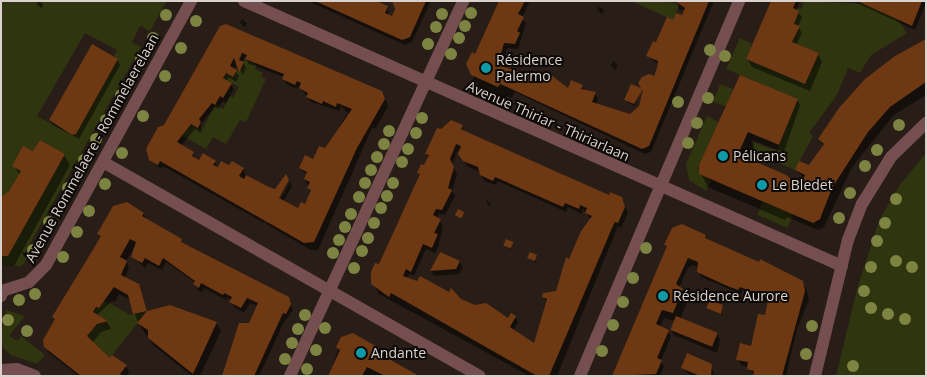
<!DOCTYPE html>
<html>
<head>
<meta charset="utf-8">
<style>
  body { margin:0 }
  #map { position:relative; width:927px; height:377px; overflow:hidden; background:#281d17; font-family:"Open Sans",sans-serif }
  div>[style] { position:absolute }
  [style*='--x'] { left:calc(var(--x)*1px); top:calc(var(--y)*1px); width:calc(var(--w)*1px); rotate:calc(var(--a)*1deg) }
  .green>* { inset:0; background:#2f350f; transform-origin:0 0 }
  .shadow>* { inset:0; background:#0007; transform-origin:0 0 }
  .building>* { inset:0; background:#6e3812; transform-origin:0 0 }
  .minor>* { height:12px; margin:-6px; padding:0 6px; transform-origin:6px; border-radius:6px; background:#754f50 }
  .tertiary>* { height:12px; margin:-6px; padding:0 6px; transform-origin:6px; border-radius:6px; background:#754f50 }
  .trees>* { width:12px; height:12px; margin:-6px; border-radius:50%; background:#7d8340 }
  .dots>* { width:14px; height:14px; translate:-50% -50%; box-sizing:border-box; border:2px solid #0d0906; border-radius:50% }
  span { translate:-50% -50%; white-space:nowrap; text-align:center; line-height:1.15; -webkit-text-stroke:4px #0d0906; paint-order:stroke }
  .poi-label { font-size:14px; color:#d9d2ce }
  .left { translate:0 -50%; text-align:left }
  .street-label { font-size:14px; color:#d9d2ce }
  .frame { position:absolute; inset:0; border:2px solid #d9d2ce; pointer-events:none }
</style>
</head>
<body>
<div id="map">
  <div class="green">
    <i style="clip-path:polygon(evenodd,1px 1px,167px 1px,150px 31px,140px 26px,132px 42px,141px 47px,23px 256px,28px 257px,22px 266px,1px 265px,1px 256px,8px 256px,65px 154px,40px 140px,33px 151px,23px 146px,13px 165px,21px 171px,9px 191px,1px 197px,1px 1px,85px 33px,117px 50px,114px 56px,118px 59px,76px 134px,72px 135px,37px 116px,85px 33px)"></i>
    <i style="clip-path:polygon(631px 1px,669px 1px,679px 5px,673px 20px)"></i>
    <i style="clip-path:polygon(804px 1px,865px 4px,896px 17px,907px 33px,871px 55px,860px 73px,848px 68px,837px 95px,809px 133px,813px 136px,795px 170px,750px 151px,754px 142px,777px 151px,798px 99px,726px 69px,740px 38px,752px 44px,746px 59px,805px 84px,819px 53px,792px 42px,800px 27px,794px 24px,799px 11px,793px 8px,801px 9px)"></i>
    <i style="clip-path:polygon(245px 59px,257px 65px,255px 69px,263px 73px,261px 77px,266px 79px,246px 122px,240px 120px,226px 144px,213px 137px,206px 149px,181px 135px,191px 124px,202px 130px,215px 105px,223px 109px,230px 96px,233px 98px,239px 87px,223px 78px,226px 73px,233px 77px)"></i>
    <i style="left:720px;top:84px;width:14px;height:19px;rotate:21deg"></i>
    <i style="clip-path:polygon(707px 116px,719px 122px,698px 167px,699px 174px,711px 180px,706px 191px,689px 180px,686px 164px)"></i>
    <i style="clip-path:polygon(926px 153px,926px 376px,836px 376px,857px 289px,879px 221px,899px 186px)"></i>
    <i style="left:763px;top:201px;width:33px;height:15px;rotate:23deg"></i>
    <i style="clip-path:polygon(104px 300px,130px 315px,147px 311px,110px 358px,87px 336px,97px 324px,108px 321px,93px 312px)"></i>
    <i style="clip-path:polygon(6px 310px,25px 316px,9px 336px,18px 341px,21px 336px,45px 355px,37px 364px,11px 355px,3px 348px,1px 336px)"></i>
  </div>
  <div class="shadow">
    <i style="left:39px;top:1px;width:6px;height:4px;rotate:39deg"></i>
    <i style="clip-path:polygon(308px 1px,370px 1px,387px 7px,389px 16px,393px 18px,396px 1px,431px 1px,412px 42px,405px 45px)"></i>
    <i style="clip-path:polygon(500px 1px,530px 1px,522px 18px,526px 23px,518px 49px,507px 48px,503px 66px,506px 70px,526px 77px,528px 74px,568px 90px,582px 86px,584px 91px,595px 93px,598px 99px,596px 105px,631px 116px,636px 114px,644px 90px,654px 77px,659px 65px,648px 56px,685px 11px,679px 9px,677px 1px,714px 1px,651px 152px,645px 154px,515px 92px,512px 98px,507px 96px,505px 99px,480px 87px,472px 74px,476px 55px)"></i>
    <i style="clip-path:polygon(772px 1px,800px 1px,796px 11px,802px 17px,798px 27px,802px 33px,796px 45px,818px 54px,822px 62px,810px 91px,752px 67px,747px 59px)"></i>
    <i style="clip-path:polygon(853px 1px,926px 1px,926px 3px,915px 30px)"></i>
    <i style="clip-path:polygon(598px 6px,604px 10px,602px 14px,597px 10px)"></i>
    <i style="clip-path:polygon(242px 19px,247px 23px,245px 27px,240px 23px)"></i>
    <i style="clip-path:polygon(221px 27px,381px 92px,386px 100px,388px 107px,375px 129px,372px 128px,318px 250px,311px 250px,266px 224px,290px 182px,292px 186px,283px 202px,298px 210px,306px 205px,311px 193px,305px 179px,307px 175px,300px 168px,326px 150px,346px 115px,351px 117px,341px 106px,339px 111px,311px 102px,299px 86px,298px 89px,286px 84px,284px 77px,249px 64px,245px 57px,243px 62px,246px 68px,243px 75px,237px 63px,234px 70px,239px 76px,236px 82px,229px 77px,227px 81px,234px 89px,226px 103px,223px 101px,218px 109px,215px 107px,201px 124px,201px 133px,195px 129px,181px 146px,193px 153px,195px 160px,215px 162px,218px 168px,243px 169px,246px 176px,275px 190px,286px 176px,289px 181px,264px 223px,163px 166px,161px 169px,150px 159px,165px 126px)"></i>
    <i style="clip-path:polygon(926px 40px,926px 95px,894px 115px,852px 167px,824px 227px,818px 230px,787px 217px,785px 220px,708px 187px,701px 174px,720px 123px,797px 100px,800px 105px,784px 152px,751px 140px,754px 146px,748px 161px,801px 188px,805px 179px,796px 170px,809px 167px,823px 146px,819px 140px)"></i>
    <i style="clip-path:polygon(117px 59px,120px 65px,79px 139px,53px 125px,50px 120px)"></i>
    <i style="clip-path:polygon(613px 61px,618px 65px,615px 70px,611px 66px)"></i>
    <i style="clip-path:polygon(640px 89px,635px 106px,627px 102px,626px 100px)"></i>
    <i style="clip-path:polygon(evenodd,462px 126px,465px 132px,610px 197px,621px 198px,624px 204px,628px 213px,621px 228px,618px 226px,557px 376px,529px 376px,379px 294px,372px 281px,421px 176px,418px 173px,429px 158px,426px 154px,462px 126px,458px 149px,467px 166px,480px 172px,484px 181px,496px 185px,498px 181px,566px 212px,568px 207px,582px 214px,583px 209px,591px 219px,557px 292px,543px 297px,547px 302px,535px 345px,514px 330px,518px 322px,515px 317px,509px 320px,407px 279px,409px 274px,414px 276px,426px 249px,435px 253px,438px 247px,443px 226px,437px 218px,439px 214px,445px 215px,455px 196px,452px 191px,457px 174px,452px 165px,458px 149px)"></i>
    <i style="clip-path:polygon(34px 153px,64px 155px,70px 165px,14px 266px,1px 265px,1px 199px,10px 192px,20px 175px,14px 166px)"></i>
    <i style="clip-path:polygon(487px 200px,491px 204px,490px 206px,487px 203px)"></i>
    <i style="clip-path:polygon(143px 213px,147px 220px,183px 244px,288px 301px,293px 310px,283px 324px,259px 376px,223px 376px,258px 306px,250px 303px,244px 313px,234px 307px,228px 297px,226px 300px,204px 288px,202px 292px,198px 290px,196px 283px,166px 262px,162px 270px,148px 263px,145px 268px,133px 257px,135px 246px,126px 261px,129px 267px,125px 278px,138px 285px,148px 312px,216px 323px,221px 331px,200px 376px,192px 376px,154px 346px,138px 323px,131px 301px,119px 294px,115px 302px,112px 301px,96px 316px,107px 322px,111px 329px,101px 332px,92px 343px,110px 360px,113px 357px,126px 366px,129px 371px,127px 376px,79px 376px,49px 353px,45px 347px,101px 238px,99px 234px)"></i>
    <i style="clip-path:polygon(705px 236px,708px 241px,802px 282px,807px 290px,809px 300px,797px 329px,786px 376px,755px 376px,749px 367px,741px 365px,738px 360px,752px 347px,769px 304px,746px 295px,743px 290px,741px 294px,701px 277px,699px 268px,693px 265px,688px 268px,679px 288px,688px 300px,680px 319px,717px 334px,720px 340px,717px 353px,674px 335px,671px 330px,675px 321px,664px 318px,660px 327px,671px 336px,661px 361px,664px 366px,660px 376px,613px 376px,644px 304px)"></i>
    <i style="clip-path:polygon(512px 243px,511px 250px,505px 245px)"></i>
    <i style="clip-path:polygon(440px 253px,460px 262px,463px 267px,459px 274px,434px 276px,431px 271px)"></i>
    <i style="clip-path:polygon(536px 256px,536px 263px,529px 258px)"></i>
    <i style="clip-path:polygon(722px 306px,722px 315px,708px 307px)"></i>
    <i style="clip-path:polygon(342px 338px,383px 352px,390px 364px,383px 376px,329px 376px)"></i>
    <i style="clip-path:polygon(711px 365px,714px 376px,691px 376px,682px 368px)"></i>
  </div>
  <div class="building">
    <i style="clip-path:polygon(315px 1px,376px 1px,388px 6px,385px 13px,392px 16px,395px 9px,392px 1px,426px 1px,410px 37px,402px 40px)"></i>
    <i style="clip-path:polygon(499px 1px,525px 1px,518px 14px,524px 17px,517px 31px,520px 33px,515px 44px,504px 43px,498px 65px,540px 78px,542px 73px,551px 75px,568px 88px,571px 80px,583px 85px,581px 89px,596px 92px,592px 102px,630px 114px,639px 106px,643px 89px,634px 104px,624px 100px,631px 84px,641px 88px,638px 83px,642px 77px,649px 74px,654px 76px,657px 68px,658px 61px,646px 56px,653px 41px,656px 42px,667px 17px,673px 20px,676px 13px,682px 15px,685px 8px,675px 1px,709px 1px,649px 146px,642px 149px,505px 86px,500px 84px,498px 87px,471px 75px,466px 64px,472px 52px,475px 54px)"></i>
    <i style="clip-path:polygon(771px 1px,796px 1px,793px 8px,799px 11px,794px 24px,800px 26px,792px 42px,819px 53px,805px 84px,746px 59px)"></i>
    <i style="clip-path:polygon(857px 1px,922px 1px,912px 26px)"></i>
    <i style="clip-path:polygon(evenodd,226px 24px,382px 91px,385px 99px,357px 148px,314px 242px,304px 243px,160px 161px,158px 165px,149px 160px,146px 149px,158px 127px,164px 125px,220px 26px,226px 24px,242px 53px,247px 55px,245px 59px,284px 74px,282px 79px,295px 85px,297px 81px,301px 83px,299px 88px,308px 93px,306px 97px,322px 104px,323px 101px,336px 107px,337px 103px,352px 109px,325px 148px,319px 146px,313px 159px,305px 155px,299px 168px,307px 172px,304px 179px,310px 182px,307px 188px,311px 190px,305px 204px,301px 202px,298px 208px,279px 198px,289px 180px,286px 174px,275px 189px,269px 187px,246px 175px,244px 179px,239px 176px,244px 168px,232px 161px,229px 165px,221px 161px,218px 167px,213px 165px,216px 161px,203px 153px,199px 160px,192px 156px,194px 152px,177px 142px,191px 124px,198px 128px,201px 122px,199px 119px,212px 103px,215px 105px,220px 96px,223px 98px,232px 83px,223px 78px,226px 73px,233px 77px,237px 70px,230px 66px,234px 58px,239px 72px,244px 62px,239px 60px,242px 53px)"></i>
    <i style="clip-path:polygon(926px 39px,926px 82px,890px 107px,868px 132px,832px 188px,820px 219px,813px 223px,699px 174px,699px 165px,740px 75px,798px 99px,779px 145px,748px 132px,738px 154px,786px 175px,800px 186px,805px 175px,795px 170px,799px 161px,809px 165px,824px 144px,818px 139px,839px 108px,865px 79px,895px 56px)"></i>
    <i style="clip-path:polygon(92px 44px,118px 59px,76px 134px,72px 135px,49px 120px)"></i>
    <i style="clip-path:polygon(evenodd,451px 120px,463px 125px,461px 129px,467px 132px,609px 195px,610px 192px,622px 197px,625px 207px,618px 223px,615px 222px,612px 228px,549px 376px,537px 376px,391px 293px,389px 297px,371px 284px,371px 272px,375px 263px,379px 264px,420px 174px,417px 173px,421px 164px,424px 165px,429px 155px,425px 154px,437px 128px,441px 129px,451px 120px,456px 144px,461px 146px,458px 154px,463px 161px,478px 167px,480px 175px,493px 181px,495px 177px,563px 207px,565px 203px,579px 209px,580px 205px,587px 208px,585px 213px,592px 216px,581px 231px,569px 259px,566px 257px,556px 291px,543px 293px,542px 297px,547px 299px,534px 343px,510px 327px,516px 316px,511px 313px,508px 318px,486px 303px,475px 305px,461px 299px,451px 288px,449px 292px,420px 276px,417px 281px,403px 276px,406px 269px,411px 272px,423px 244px,432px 248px,438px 234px,434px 233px,441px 219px,433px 215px,436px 209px,442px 210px,452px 190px,448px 188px,454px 167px,450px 159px,456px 144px)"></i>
    <i style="clip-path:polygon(40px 140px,65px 154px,8px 256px,1px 256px,1px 197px,9px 191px,21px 171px,12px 166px,23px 146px,33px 151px)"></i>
    <i style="clip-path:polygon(127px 202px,144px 213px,142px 216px,182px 239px,181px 242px,289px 297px,291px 304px,286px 314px,283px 313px,254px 376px,222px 376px,239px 323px,249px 323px,258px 303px,247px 298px,241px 308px,229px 302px,232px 297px,224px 293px,223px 295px,201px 283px,199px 288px,193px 284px,195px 281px,163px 258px,159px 266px,145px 258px,142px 263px,131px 257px,136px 242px,130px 239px,120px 257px,127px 261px,121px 275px,139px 284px,147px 311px,133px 314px,128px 295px,114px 287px,99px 308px,96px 307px,93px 312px,108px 321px,97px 324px,87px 336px,110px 358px,112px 355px,127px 365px,120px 374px,123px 376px,81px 376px,44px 347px,43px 340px,55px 319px,52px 317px,97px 243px,101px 236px,97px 234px,113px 206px)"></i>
    <i style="left:458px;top:209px;width:7px;height:7px;rotate:27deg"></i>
    <i style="clip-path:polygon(682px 224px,706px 235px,705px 238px,759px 262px,760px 259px,803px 281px,805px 291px,782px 376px,753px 376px,754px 371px,747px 369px,748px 362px,736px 360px,740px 343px,751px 346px,758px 314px,765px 315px,769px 295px,766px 293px,764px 297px,740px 287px,738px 290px,725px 285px,697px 272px,698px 262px,688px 258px,676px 284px,683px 289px,673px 313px,662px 310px,656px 324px,669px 330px,657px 358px,662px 360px,656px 374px,612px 376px,667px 246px,664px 245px,672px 228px)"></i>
    <i style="left:506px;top:239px;width:8px;height:7px;rotate:23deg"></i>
    <i style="clip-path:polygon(440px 252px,460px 261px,456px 269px,430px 271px)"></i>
    <i style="clip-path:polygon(530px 252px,537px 255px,535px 261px,527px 258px)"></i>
    <i style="clip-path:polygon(710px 300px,723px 305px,721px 314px,706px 308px)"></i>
    <i style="clip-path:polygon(170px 305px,217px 322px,193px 374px,148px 338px,148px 330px,137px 323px,147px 311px)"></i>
    <i style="left:676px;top:316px;width:45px;height:15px;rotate:22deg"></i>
    <i style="clip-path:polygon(353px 333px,384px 351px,382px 355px,419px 376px,385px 376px,367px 367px,362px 376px,328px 376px,340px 350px,336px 347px,341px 337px)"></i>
    <i style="clip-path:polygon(687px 353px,712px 364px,711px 376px,700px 376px,681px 368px)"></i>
  </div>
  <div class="minor">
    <i style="--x:244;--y:1;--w:654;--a:23.9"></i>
    <i style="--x:103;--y:162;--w:433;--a:29.6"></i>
    <i style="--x:290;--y:376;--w:413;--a:-65.2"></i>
    <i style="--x:580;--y:376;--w:407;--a:-67"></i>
    <i style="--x:815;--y:376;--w:140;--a:-76.4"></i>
    <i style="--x:848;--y:240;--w:39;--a:-69"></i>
    <i style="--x:862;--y:204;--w:55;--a:-58.3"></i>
    <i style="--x:891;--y:157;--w:49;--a:-44.2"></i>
  </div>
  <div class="tertiary">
    <i style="--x:1;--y:296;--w:5;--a:-79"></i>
    <i style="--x:2;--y:291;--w:28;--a:-18"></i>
    <i style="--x:29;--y:282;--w:24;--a:-45"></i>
    <i style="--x:46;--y:265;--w:301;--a:-61.2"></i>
    <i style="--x:1;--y:370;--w:16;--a:-4"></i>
    <i style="--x:17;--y:369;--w:19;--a:21"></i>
  </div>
  <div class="trees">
    <i style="left:471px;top:13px"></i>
    <i style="left:442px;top:14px"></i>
    <i style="left:166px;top:15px"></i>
    <i style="left:196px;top:21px"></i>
    <i style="left:465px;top:26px"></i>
    <i style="left:436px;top:27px"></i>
    <i style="left:153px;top:38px"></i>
    <i style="left:459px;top:38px"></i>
    <i style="left:428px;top:44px"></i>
    <i style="left:181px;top:48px"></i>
    <i style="left:710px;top:50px"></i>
    <i style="left:451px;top:54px"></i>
    <i style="left:725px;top:56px"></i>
    <i style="left:141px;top:59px"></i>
    <i style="left:165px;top:76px"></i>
    <i style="left:121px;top:95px"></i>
    <i style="left:708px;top:98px"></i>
    <i style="left:678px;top:102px"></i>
    <i style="left:143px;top:116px"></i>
    <i style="left:422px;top:118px"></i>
    <i style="left:106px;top:120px"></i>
    <i style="left:697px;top:123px"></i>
    <i style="left:899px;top:125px"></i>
    <i style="left:389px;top:131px"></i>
    <i style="left:416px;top:133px"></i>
    <i style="left:96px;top:139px"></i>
    <i style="left:688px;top:143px"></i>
    <i style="left:384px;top:144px"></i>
    <i style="left:408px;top:149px"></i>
    <i style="left:877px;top:150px"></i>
    <i style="left:122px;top:153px"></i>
    <i style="left:377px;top:157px"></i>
    <i style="left:84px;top:160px"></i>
    <i style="left:402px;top:162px"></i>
    <i style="left:865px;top:166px"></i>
    <i style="left:371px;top:170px"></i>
    <i style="left:365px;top:183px"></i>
    <i style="left:393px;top:183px"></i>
    <i style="left:105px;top:184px"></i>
    <i style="left:68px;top:188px"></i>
    <i style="left:850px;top:193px"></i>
    <i style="left:387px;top:196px"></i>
    <i style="left:359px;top:197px"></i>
    <i style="left:896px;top:199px"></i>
    <i style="left:381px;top:208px"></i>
    <i style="left:89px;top:211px"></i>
    <i style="left:351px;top:214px"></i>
    <i style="left:839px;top:218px"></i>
    <i style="left:49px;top:222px"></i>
    <i style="left:374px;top:223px"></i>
    <i style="left:885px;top:223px"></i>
    <i style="left:345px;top:227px"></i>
    <i style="left:77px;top:232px"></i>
    <i style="left:368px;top:238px"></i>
    <i style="left:339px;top:240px"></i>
    <i style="left:877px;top:241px"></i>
    <i style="left:646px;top:248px"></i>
    <i style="left:33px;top:250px"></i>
    <i style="left:362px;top:251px"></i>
    <i style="left:333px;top:253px"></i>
    <i style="left:63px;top:257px"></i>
    <i style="left:896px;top:261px"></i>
    <i style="left:871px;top:267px"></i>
    <i style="left:912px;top:267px"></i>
    <i style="left:354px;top:268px"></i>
    <i style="left:633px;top:278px"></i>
    <i style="left:864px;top:291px"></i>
    <i style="left:35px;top:294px"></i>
    <i style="left:19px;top:300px"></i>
    <i style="left:623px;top:302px"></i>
    <i style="left:871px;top:308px"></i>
    <i style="left:888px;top:314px"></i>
    <i style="left:305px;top:315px"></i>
    <i style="left:905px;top:319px"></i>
    <i style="left:8px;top:320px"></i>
    <i style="left:613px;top:325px"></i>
    <i style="left:812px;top:326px"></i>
    <i style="left:325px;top:328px"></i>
    <i style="left:298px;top:329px"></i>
    <i style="left:27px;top:331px"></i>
    <i style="left:292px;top:343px"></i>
    <i style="left:316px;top:350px"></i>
    <i style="left:602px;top:351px"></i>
    <i style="left:806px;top:354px"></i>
    <i style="left:285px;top:359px"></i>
    <i style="left:853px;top:366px"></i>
    <i style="left:307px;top:369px"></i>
  </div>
  <div class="dots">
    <i style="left:486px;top:68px;background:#0f9aa8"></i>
    <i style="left:723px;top:156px;background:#0f9aa8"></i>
    <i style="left:762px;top:185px;background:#0f9aa8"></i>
    <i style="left:663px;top:296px;background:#0f9aa8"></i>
    <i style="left:361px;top:353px;background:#0f9aa8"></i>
  </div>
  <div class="poi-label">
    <span class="left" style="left:496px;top:68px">Résidence<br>Palermo</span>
    <span class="left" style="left:733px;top:156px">Pélicans</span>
    <span class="left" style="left:772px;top:185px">Le Bledet</span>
    <span class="left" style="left:673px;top:296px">Résidence Aurore</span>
    <span class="left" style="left:371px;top:353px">Andante</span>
  </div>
  <div class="street-label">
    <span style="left:548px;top:121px;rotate:24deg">Avenue Thiriar - Thiriarlaan</span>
    <span style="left:92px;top:148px;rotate:-61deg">Avenue Rommelaere - Rommelaerelaan</span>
  </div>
  <div class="frame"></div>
</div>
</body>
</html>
